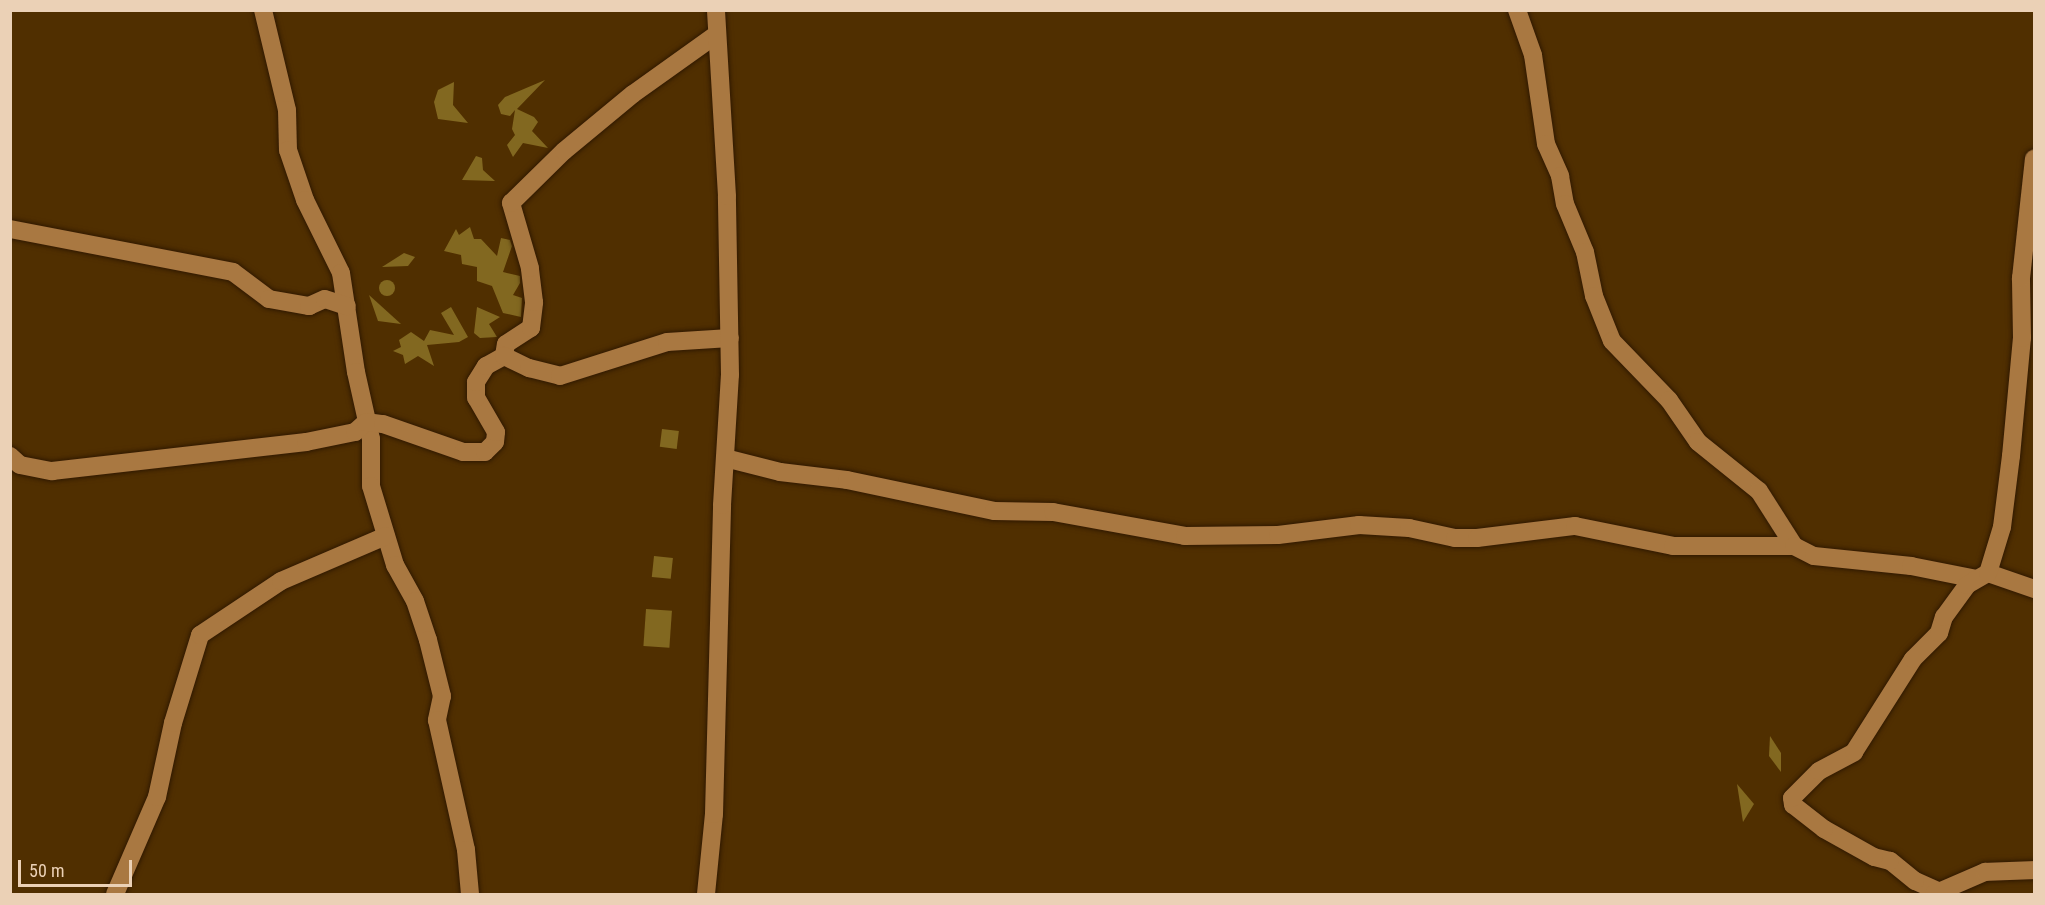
<!DOCTYPE html>
<html>
<head>
<meta charset="utf-8">
<style>
  body { margin:0 }
  #map { position:relative; width:2045px; height:905px; overflow:hidden; background:#502f00; font-family:"Roboto Condensed",sans-serif }
  div>[style] { position:absolute }
  [style*='--x'] { left:calc(var(--x)*1px); top:calc(var(--y)*1px); width:calc(var(--w)*1px); rotate:calc(var(--a)*1deg) }
  .building>* { inset:0; background:#826820; transform-origin:0 0 }
  .round { border-radius:50% }
  .roads { filter:drop-shadow(0 0 2px #301900) drop-shadow(0 0 2px #301900) }
  .minor>* { height:18px; margin:-9px; padding:0 9px; transform-origin:9px; border-radius:9px; background:#a97841 }
  span { translate:-50% -50%; white-space:nowrap; text-align:center; line-height:1.15; -webkit-text-stroke:4.5px #502f00; paint-order:stroke }
  .frame { position:absolute; inset:0; border:12px solid #ebd1b6; pointer-events:none }
  .scale { position:absolute; left:18px; top:860px; width:114px; height:27px; box-sizing:border-box; border:3px solid #ebd1b6; border-top:0; padding-left:8px; font-size:18px; line-height:21px; white-space:nowrap; color:#ebd1b6; -webkit-text-stroke:4px #502f00; paint-order:stroke }
</style>
</head>
<body>
<div id="map">
  <div class="building">
    <i style="clip-path:polygon(545px 80px,517px 109px,534px 117px,538px 122px,532px 131px,548px 148px,523px 143px,513px 157px,507px 145px,515px 135px,512px 129px,515px 110px,510px 116px,501px 114px,498px 105px,505px 97px)"></i>
    <i style="clip-path:polygon(454px 82px,453px 105px,468px 123px,438px 119px,434px 102px,438px 90px)"></i>
    <i style="clip-path:polygon(476px 156px,482px 158px,483px 170px,495px 181px,462px 180px)"></i>
    <i style="clip-path:polygon(470px 227px,474px 239px,481px 239px,497px 256px,501px 238px,510px 240px,512px 246px,503px 272px,520px 276px,520px 283px,513px 295px,522px 298px,521px 317px,503px 313px,492px 286px,477px 281px,477px 267px,462px 264px,461px 255px,444px 251px,456px 229px,459px 235px)"></i>
    <i style="clip-path:polygon(404px 253px,415px 257px,408px 266px,382px 267px)"></i>
    <i class="round" style="left:379px;top:280px;width:16px;height:16px"></i>
    <i style="clip-path:polygon(369px 295px,401px 324px,378px 321px)"></i>
    <i style="clip-path:polygon(451px 307px,468px 337px,459px 342px,427px 345px,434px 366px,418px 356px,405px 364px,403px 355px,393px 351px,401px 347px,399px 340px,411px 332px,424px 341px,430px 330px,454px 335px,441px 313px)"></i>
    <i style="clip-path:polygon(477px 307px,500px 317px,489px 324px,497px 337px,480px 338px,474px 333px)"></i>
    <i style="left:662px;top:429px;width:17px;height:18px;rotate:7deg"></i>
    <i style="left:654px;top:556px;width:19px;height:21px;rotate:6deg"></i>
    <i style="left:646px;top:609px;width:26px;height:37px;rotate:4deg"></i>
    <i style="clip-path:polygon(1770px 736px,1781px 753px,1781px 772px,1769px 756px)"></i>
    <i style="clip-path:polygon(1737px 784px,1754px 804px,1743px 822px)"></i>
  </div>
  <div class="roads">
    <div class="minor">
      <i style="--x:263;--y:10;--w:103;--a:76.5"></i>
      <i style="--x:287;--y:110;--w:40;--a:88.6"></i>
      <i style="--x:288;--y:150;--w:53;--a:71.2"></i>
      <i style="--x:305;--y:200;--w:81;--a:63.7"></i>
      <i style="--x:341;--y:273;--w:100;--a:81.4"></i>
      <i style="--x:356;--y:372;--w:69;--a:77.4"></i>
      <i style="--x:371;--y:439;--w:47;--a:90"></i>
      <i style="--x:371;--y:486;--w:83;--a:73.1"></i>
      <i style="--x:395;--y:565;--w:41;--a:60.9"></i>
      <i style="--x:415;--y:601;--w:41;--a:71.6"></i>
      <i style="--x:428;--y:640;--w:58;--a:76"></i>
      <i style="--x:442;--y:696;--w:25;--a:102"></i>
      <i style="--x:437;--y:720;--w:133;--a:77.4"></i>
      <i style="--x:466;--y:850;--w:44;--a:84.8"></i>
      <i style="--x:1517;--y:10;--w:48;--a:70.4"></i>
      <i style="--x:1533;--y:55;--w:90;--a:81.7"></i>
      <i style="--x:1546;--y:144;--w:35;--a:66"></i>
      <i style="--x:1560;--y:176;--w:28;--a:80"></i>
      <i style="--x:1565;--y:204;--w:52;--a:67.4"></i>
      <i style="--x:1585;--y:252;--w:45;--a:78.4"></i>
      <i style="--x:1594;--y:296;--w:48;--a:68.2"></i>
      <i style="--x:1612;--y:341;--w:82;--a:46"></i>
      <i style="--x:1669;--y:400;--w:51;--a:55.4"></i>
      <i style="--x:1698;--y:442;--w:78;--a:38.8"></i>
      <i style="--x:1759;--y:491;--w:65;--a:57.5"></i>
      <i style="--x:10;--y:229;--w:227;--a:10.9"></i>
      <i style="--x:233;--y:272;--w:45;--a:36.9"></i>
      <i style="--x:269;--y:299;--w:41;--a:9.9"></i>
      <i style="--x:309;--y:306;--w:17;--a:-24"></i>
      <i style="--x:325;--y:299;--w:23;--a:18"></i>
      <i style="--x:504;--y:356;--w:12;--a:-81"></i>
      <i style="--x:506;--y:344;--w:30;--a:-33"></i>
      <i style="--x:531;--y:328;--w:26;--a:-83"></i>
      <i style="--x:534;--y:302;--w:34;--a:-97"></i>
      <i style="--x:530;--y:268;--w:68;--a:-106.3"></i>
      <i style="--x:511;--y:203;--w:74;--a:-44.5"></i>
      <i style="--x:564;--y:151;--w:89;--a:-39.6"></i>
      <i style="--x:633;--y:94;--w:103;--a:-35.5"></i>
      <i style="--x:10;--y:456;--w:13;--a:42"></i>
      <i style="--x:20;--y:465;--w:33;--a:11"></i>
      <i style="--x:52;--y:471;--w:256;--a:-6.5"></i>
      <i style="--x:306;--y:442;--w:50;--a:-11.5"></i>
      <i style="--x:355;--y:432;--w:15;--a:-42"></i>
      <i style="--x:366;--y:422;--w:17;--a:7"></i>
      <i style="--x:383;--y:424;--w:85;--a:19.3"></i>
      <i style="--x:463;--y:452;--w:22;--a:0"></i>
      <i style="--x:485;--y:452;--w:14;--a:-45"></i>
      <i style="--x:495;--y:442;--w:10;--a:-84"></i>
      <i style="--x:496;--y:432;--w:39;--a:-120"></i>
      <i style="--x:476;--y:398;--w:16;--a:-90"></i>
      <i style="--x:476;--y:382;--w:19;--a:-58"></i>
      <i style="--x:486;--y:366;--w:21;--a:-29"></i>
      <i style="--x:504;--y:356;--w:28;--a:26"></i>
      <i style="--x:529;--y:368;--w:32;--a:14"></i>
      <i style="--x:560;--y:376;--w:112;--a:-17.6"></i>
      <i style="--x:667;--y:342;--w:63;--a:-3.6"></i>
      <i style="--x:725;--y:458;--w:57;--a:14.3"></i>
      <i style="--x:780;--y:472;--w:67;--a:6.8"></i>
      <i style="--x:847;--y:480;--w:150;--a:11.9"></i>
      <i style="--x:994;--y:511;--w:59;--a:1"></i>
      <i style="--x:1053;--y:512;--w:134;--a:10.3"></i>
      <i style="--x:1185;--y:536;--w:93;--a:-0.6"></i>
      <i style="--x:1278;--y:535;--w:82;--a:-7"></i>
      <i style="--x:1359;--y:525;--w:50;--a:3.4"></i>
      <i style="--x:1409;--y:528;--w:47;--a:12.3"></i>
      <i style="--x:1455;--y:538;--w:22;--a:0"></i>
      <i style="--x:1477;--y:538;--w:99;--a:-7"></i>
      <i style="--x:1575;--y:526;--w:100;--a:11.5"></i>
      <i style="--x:1673;--y:546;--w:121;--a:0"></i>
      <i style="--x:1794;--y:546;--w:22;--a:27"></i>
      <i style="--x:1814;--y:556;--w:98;--a:5.9"></i>
      <i style="--x:1911;--y:566;--w:66;--a:11.3"></i>
      <i style="--x:1988;--y:573;--w:49;--a:19.2"></i>
      <i style="--x:1940;--y:892;--w:27;--a:-156"></i>
      <i style="--x:1915;--y:881;--w:32;--a:-141"></i>
      <i style="--x:1890;--y:861;--w:16;--a:-166"></i>
      <i style="--x:1874;--y:857;--w:57;--a:-150.8"></i>
      <i style="--x:1824;--y:829;--w:39;--a:-142"></i>
      <i style="--x:1793;--y:805;--w:7;--a:-98"></i>
      <i style="--x:1792;--y:798;--w:38;--a:-45"></i>
      <i style="--x:1819;--y:771;--w:40;--a:-28"></i>
      <i style="--x:1854;--y:752;--w:110;--a:-57.6"></i>
      <i style="--x:1913;--y:659;--w:37;--a:-45"></i>
      <i style="--x:1939;--y:633;--w:17;--a:-73"></i>
      <i style="--x:1944;--y:617;--w:39;--a:-54"></i>
      <i style="--x:1967;--y:585;--w:24;--a:-30"></i>
      <i style="--x:1988;--y:573;--w:48;--a:-73.1"></i>
      <i style="--x:2002;--y:527;--w:72;--a:-82.8"></i>
      <i style="--x:2011;--y:456;--w:119;--a:-84.7"></i>
      <i style="--x:2022;--y:338;--w:60;--a:-91"></i>
      <i style="--x:2021;--y:278;--w:120;--a:-83.8"></i>
      <i style="--x:115;--y:894;--w:106;--a:-66.6"></i>
      <i style="--x:157;--y:797;--w:76;--a:-77.8"></i>
      <i style="--x:173;--y:723;--w:92;--a:-72.9"></i>
      <i style="--x:200;--y:635;--w:97;--a:-33.7"></i>
      <i style="--x:281;--y:581;--w:114;--a:-23.2"></i>
      <i style="--x:706;--y:894;--w:80;--a:-84.3"></i>
      <i style="--x:714;--y:814;--w:309;--a:-88.5"></i>
      <i style="--x:722;--y:505;--w:130;--a:-86.5"></i>
      <i style="--x:730;--y:375;--w:179;--a:-91"></i>
      <i style="--x:727;--y:196;--w:186;--a:-93.4"></i>
      <i style="--x:1934;--y:894;--w:56;--a:-23.3"></i>
      <i style="--x:1985;--y:872;--w:49;--a:-2.3"></i>
    </div>
  </div>
  <div class="frame"></div>
  <div class="scale">50 m</div>
</div>
</body>
</html>
